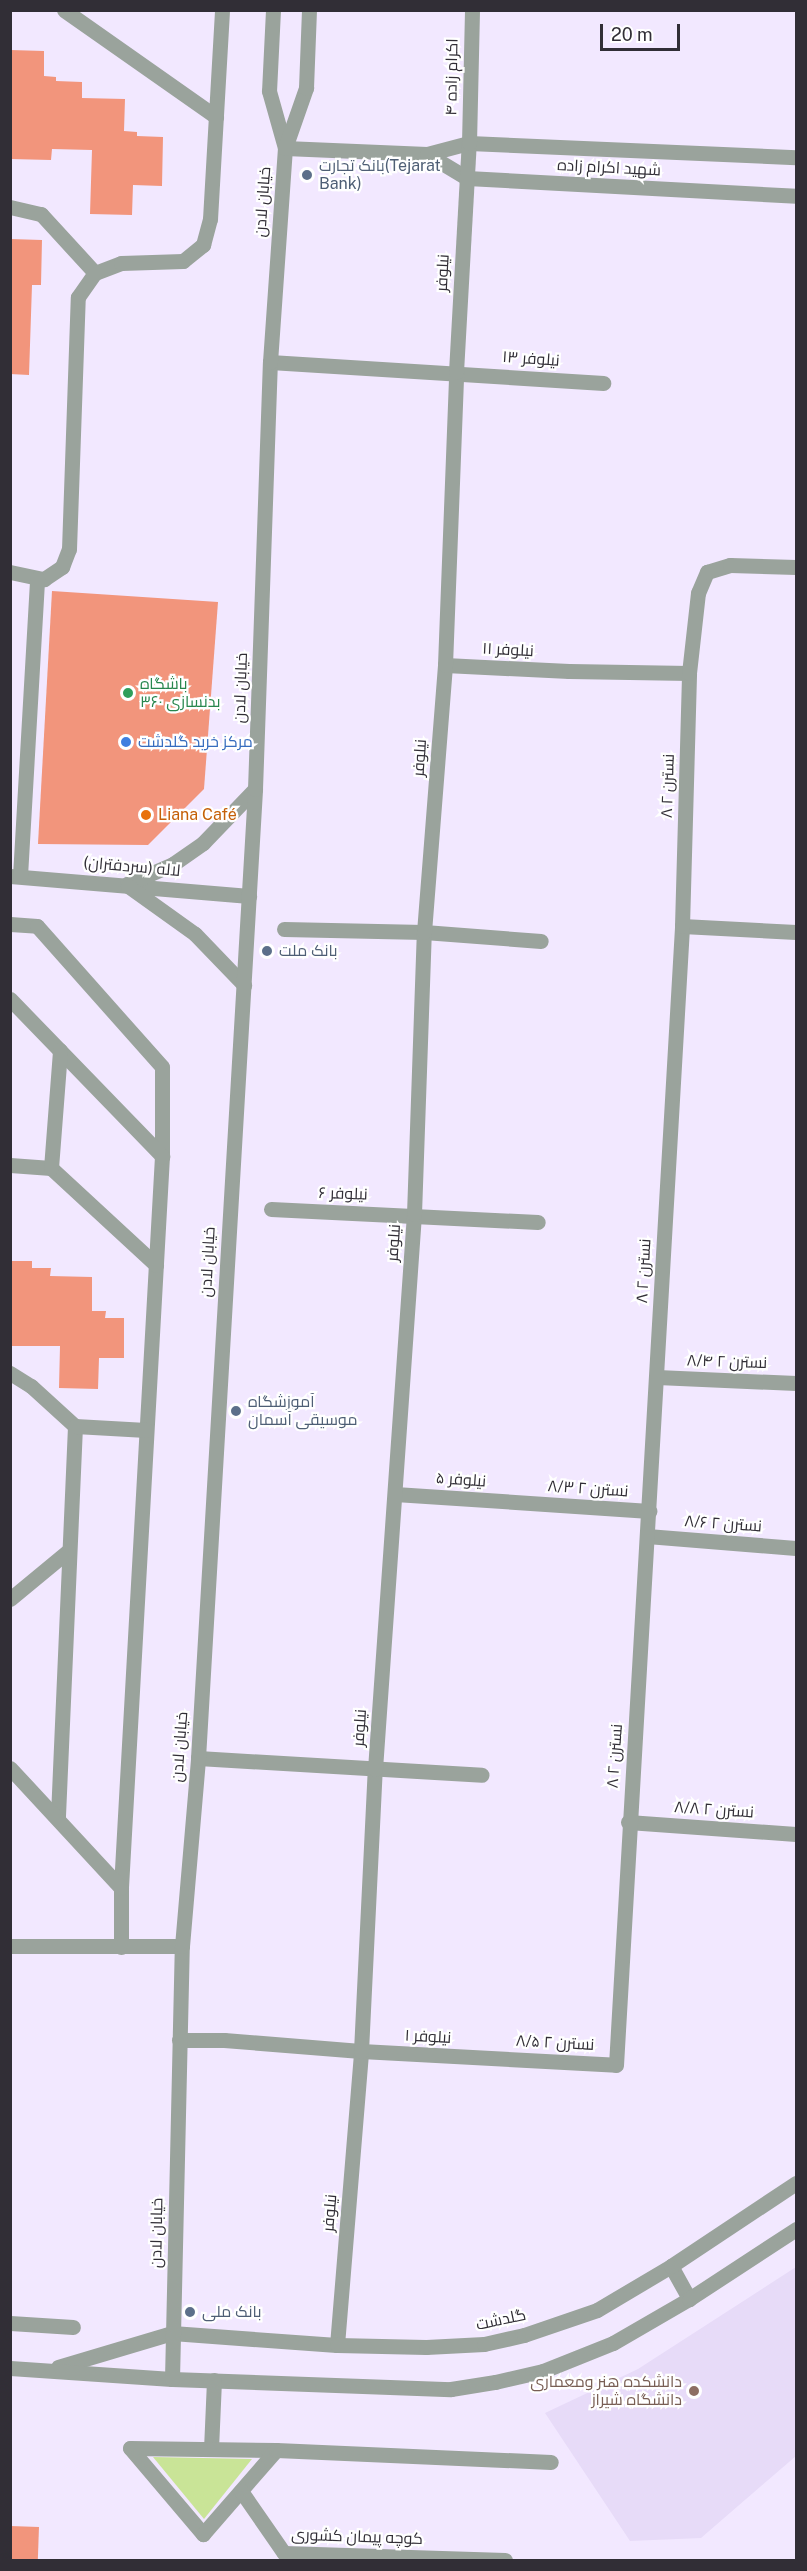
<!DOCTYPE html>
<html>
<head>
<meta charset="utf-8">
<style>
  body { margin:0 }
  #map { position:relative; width:807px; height:2571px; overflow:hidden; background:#f2e8ff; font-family:"Public Sans",Cairo,sans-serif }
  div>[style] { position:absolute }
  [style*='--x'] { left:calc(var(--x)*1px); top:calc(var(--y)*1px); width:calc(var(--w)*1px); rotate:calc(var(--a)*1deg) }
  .built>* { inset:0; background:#e7dbf8 }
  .green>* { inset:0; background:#c9e497 }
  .building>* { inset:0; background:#f2957c; transform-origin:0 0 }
  .minor>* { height:15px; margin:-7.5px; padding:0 7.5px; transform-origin:7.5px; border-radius:7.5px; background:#9aa39c }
  .dots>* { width:16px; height:16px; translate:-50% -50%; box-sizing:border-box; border:3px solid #fff; border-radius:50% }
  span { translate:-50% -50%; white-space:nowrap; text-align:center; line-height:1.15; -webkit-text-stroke:4.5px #fff; paint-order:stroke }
  .street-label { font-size:16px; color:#312e36 }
  .service-label { font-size:16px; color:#4e5e75 }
  .left { translate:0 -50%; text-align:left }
  .leisure-label { font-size:16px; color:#27864d }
  .shop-label { font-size:16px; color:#366cbe }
  .food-label { font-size:16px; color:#c56008 }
  .education-label { font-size:16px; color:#785e54 }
  .right { translate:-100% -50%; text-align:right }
  .frame { position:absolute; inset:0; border:12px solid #312e36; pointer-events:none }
  .scale { position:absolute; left:600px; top:24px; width:80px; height:27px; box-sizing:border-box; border:3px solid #312e36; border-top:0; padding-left:8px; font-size:18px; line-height:21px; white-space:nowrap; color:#312e36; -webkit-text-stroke:4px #fff; paint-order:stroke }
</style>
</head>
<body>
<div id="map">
  <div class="built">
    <i style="clip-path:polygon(796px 2267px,796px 2456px,701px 2538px,630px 2541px,545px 2413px,638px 2369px)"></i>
  </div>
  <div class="green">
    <i style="clip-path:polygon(153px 2457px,252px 2459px,204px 2519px)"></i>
  </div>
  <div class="building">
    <i style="clip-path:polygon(10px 50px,44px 51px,44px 76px,56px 77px,56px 81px,82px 82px,82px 98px,125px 99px,124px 131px,137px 132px,137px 136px,163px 137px,162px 186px,133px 185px,132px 215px,90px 214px,92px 150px,52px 149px,51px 160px,10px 159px)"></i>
    <i style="clip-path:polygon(10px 239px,42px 240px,41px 285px,32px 285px,29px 375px,10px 374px)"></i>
    <i style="clip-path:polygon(52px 591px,218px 602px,204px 789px,148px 845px,38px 844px)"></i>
    <i style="clip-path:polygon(10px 1261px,32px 1261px,32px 1268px,51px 1268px,50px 1276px,92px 1277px,92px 1311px,106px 1311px,105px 1318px,124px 1318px,124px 1358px,99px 1358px,98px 1389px,59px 1388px,60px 1346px,10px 1346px)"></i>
    <i style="left:10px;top:2526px;width:29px;height:34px;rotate:2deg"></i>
  </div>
  <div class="minor">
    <i style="--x:64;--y:10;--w:186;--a:35.1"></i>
    <i style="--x:273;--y:10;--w:81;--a:92.8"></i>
    <i style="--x:269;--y:91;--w:59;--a:74.3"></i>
    <i style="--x:285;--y:148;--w:142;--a:2.4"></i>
    <i style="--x:427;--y:154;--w:43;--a:-14.7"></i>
    <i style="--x:469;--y:143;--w:327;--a:2.5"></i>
    <i style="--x:427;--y:154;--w:47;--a:31"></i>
    <i style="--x:467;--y:178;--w:329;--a:3.1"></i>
    <i style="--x:10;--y:207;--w:32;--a:13"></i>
    <i style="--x:41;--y:214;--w:80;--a:47.5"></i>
    <i style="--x:270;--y:362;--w:334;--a:3.6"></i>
    <i style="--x:10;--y:572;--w:35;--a:12"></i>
    <i style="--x:44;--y:579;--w:22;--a:-34"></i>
    <i style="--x:62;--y:567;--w:19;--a:-69"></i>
    <i style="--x:69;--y:549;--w:252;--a:-88"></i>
    <i style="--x:78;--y:297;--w:29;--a:-55"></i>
    <i style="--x:95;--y:273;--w:28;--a:-21"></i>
    <i style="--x:121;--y:263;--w:62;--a:-1.8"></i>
    <i style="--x:183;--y:261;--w:26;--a:-39"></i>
    <i style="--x:203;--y:245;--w:27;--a:-75"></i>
    <i style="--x:210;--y:219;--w:209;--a:-86.7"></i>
    <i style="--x:445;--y:665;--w:124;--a:2.8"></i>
    <i style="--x:569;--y:671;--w:120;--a:1"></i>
    <i style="--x:10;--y:876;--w:240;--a:4.8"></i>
    <i style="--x:20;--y:876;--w:298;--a:-86.7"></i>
    <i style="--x:127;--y:884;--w:50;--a:-23.5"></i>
    <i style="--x:173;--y:864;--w:37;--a:-35"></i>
    <i style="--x:203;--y:843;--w:75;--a:-46.1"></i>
    <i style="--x:128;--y:886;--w:82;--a:35.6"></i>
    <i style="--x:195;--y:934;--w:71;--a:46.1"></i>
    <i style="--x:10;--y:924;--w:27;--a:4"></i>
    <i style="--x:37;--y:926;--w:188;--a:48.4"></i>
    <i style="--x:162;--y:1067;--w:89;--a:90"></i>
    <i style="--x:162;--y:1156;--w:733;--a:93.21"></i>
    <i style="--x:121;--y:1888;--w:59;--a:90"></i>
    <i style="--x:682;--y:926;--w:114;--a:3"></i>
    <i style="--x:284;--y:929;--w:140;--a:1.2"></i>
    <i style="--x:424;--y:932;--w:117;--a:4.4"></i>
    <i style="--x:10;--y:999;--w:219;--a:45.9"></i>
    <i style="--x:10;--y:1165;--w:41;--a:4.2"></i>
    <i style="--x:51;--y:1168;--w:143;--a:42.7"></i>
    <i style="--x:51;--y:1168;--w:118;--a:-85.6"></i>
    <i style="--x:271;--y:1209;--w:267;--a:2.8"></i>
    <i style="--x:10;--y:1373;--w:25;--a:32"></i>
    <i style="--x:31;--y:1386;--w:59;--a:42.3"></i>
    <i style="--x:75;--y:1426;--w:393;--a:92.5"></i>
    <i style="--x:657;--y:1377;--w:139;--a:2.5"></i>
    <i style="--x:75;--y:1426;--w:71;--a:3.2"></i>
    <i style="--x:395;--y:1494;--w:255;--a:3.8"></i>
    <i style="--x:647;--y:1536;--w:149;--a:4.6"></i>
    <i style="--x:10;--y:1599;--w:75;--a:-39.6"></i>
    <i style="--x:198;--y:1758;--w:284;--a:3.4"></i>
    <i style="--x:10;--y:1768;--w:163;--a:47.2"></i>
    <i style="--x:628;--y:1822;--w:168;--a:4.1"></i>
    <i style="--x:10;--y:1946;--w:172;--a:0"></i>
    <i style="--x:179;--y:2040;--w:45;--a:0"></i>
    <i style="--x:224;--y:2040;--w:137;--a:4.6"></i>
    <i style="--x:361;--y:2051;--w:255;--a:3.1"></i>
    <i style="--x:616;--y:2065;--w:1141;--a:-86.68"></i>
    <i style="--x:682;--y:926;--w:253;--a:-88.4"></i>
    <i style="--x:689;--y:673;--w:81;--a:-83.6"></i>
    <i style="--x:698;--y:593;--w:23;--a:-67"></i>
    <i style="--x:707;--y:572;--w:24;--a:-17"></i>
    <i style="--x:730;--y:565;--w:66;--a:1.7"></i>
    <i style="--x:671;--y:2266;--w:38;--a:61"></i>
    <i style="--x:10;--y:2323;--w:63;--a:3.6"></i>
    <i style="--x:337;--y:2345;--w:295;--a:-85.3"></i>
    <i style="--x:361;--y:2051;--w:282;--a:-87.2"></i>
    <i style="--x:375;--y:1769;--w:556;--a:-85.98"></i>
    <i style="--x:414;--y:1214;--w:282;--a:-88"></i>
    <i style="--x:424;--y:932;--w:268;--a:-85.5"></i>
    <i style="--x:445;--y:665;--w:293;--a:-87.8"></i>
    <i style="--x:456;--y:372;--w:229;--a:-86.8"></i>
    <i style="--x:469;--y:143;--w:133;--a:-88.7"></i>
    <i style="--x:58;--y:2367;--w:119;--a:-16.6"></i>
    <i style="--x:172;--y:2333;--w:165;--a:4.2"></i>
    <i style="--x:337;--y:2345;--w:89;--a:1.3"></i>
    <i style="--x:426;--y:2347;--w:58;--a:-3"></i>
    <i style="--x:484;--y:2344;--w:41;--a:-12.7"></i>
    <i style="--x:524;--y:2335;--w:77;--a:-18.9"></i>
    <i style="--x:597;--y:2310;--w:86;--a:-30.7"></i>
    <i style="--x:671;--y:2266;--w:150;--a:-33.6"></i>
    <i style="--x:10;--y:2368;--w:162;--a:3.9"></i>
    <i style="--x:172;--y:2379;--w:279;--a:2.1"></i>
    <i style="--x:451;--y:2389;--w:45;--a:-9"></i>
    <i style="--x:495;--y:2382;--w:49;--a:-12.9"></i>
    <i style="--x:543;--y:2371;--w:75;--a:-21.8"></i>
    <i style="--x:613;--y:2343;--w:88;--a:-30.1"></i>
    <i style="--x:689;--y:2299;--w:128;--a:-33.2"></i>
    <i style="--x:172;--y:2379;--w:433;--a:-88.7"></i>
    <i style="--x:182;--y:1946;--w:189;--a:-85.1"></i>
    <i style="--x:198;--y:1758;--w:971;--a:-86.63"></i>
    <i style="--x:255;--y:789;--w:427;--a:-88"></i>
    <i style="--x:270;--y:362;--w:215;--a:-86"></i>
    <i style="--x:285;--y:148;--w:64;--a:-70.7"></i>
    <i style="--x:306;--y:88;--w:78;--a:-87.8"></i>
    <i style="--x:211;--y:2449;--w:69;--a:-87.5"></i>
    <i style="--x:276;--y:2450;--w:146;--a:-179.2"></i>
    <i style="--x:130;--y:2448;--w:113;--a:49.7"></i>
    <i style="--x:203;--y:2534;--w:111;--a:-49"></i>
    <i style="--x:276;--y:2450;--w:275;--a:2.5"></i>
    <i style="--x:241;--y:2491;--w:75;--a:55.3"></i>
    <i style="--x:284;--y:2553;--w:221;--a:1.8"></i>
  </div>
  <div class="dots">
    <i style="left:307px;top:175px;background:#5c6f8a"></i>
    <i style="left:128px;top:693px;background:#2e9e5b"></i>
    <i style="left:126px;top:742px;background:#3f7fe0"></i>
    <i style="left:146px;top:815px;background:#e8710a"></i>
    <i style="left:267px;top:951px;background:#5c6f8a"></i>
    <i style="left:236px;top:1411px;background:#5c6f8a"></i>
    <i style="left:190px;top:2312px;background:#5c6f8a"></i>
    <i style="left:694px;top:2391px;background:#8d6e63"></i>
  </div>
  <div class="street-label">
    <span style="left:452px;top:77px;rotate:-89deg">۴ اکرام زاده</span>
    <span style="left:609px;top:168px;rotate:3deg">شهید اکرام زاده</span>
    <span style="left:263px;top:202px;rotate:-86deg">خیابان لادن</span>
    <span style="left:443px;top:273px;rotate:-87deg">نیلوفر</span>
    <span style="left:531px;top:359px;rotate:4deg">۱۳ نیلوفر</span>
    <span style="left:508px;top:650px;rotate:3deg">۱۱ نیلوفر</span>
    <span style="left:241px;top:688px;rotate:-88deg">خیابان لادن</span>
    <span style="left:420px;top:758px;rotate:-86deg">نیلوفر</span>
    <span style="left:668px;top:786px;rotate:-88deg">۸ نسترن ۲</span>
    <span style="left:132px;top:867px;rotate:5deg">لاله (سردفتران)</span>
    <span style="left:343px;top:1194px;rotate:2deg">۶ نیلوفر</span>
    <span style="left:394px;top:1243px;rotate:-86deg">نیلوفر</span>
    <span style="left:208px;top:1262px;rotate:-87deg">خیابان لادن</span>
    <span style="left:644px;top:1271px;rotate:-87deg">۸ نسترن ۲</span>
    <span style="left:727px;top:1362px;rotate:2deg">۸/۴ نسترن ۲</span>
    <span style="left:461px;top:1480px;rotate:4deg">۵ نیلوفر</span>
    <span style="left:588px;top:1489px;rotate:4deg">۸/۳ نسترن ۲</span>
    <span style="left:723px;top:1524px;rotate:4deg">۸/۶ نسترن ۲</span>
    <span style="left:360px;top:1728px;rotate:-86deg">نیلوفر</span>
    <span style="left:180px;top:1747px;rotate:-86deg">خیابان لادن</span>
    <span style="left:615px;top:1756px;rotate:-86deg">۸ نسترن ۲</span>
    <span style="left:714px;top:1810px;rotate:4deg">۸/۸ نسترن ۲</span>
    <span style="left:428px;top:2037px;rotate:3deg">۱ نیلوفر</span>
    <span style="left:555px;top:2043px;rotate:3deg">۸/۵ نسترن ۲</span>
    <span style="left:330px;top:2213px;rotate:-85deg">نیلوفر</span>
    <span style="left:157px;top:2233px;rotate:-89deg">خیابان لادن</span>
    <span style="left:501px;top:2320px;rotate:-12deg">گلدشت</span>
    <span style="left:357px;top:2537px;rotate:2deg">کوچه پیمان کشوری</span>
  </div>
  <div class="service-label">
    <span class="left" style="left:319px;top:175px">بانک تجارت(Tejarat<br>Bank)</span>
    <span class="left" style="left:279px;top:951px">بانک ملت</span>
    <span class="left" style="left:248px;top:1411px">آموزشگاه<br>موسیقی آسمان</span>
    <span class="left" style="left:202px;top:2312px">بانک ملی</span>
  </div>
  <div class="leisure-label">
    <span class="left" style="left:140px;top:693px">باشگاه<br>بدنسازی ۳۶۰</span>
  </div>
  <div class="shop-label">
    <span class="left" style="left:138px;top:742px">مرکز خرید گلدشت</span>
  </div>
  <div class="food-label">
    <span class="left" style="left:158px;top:815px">Liana Café</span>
  </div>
  <div class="education-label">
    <span class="right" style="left:682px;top:2391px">دانشکده هنر‌ ومعماری<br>دانشگاه شیراز</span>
  </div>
  <div class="frame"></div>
  <div class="scale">20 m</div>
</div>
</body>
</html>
